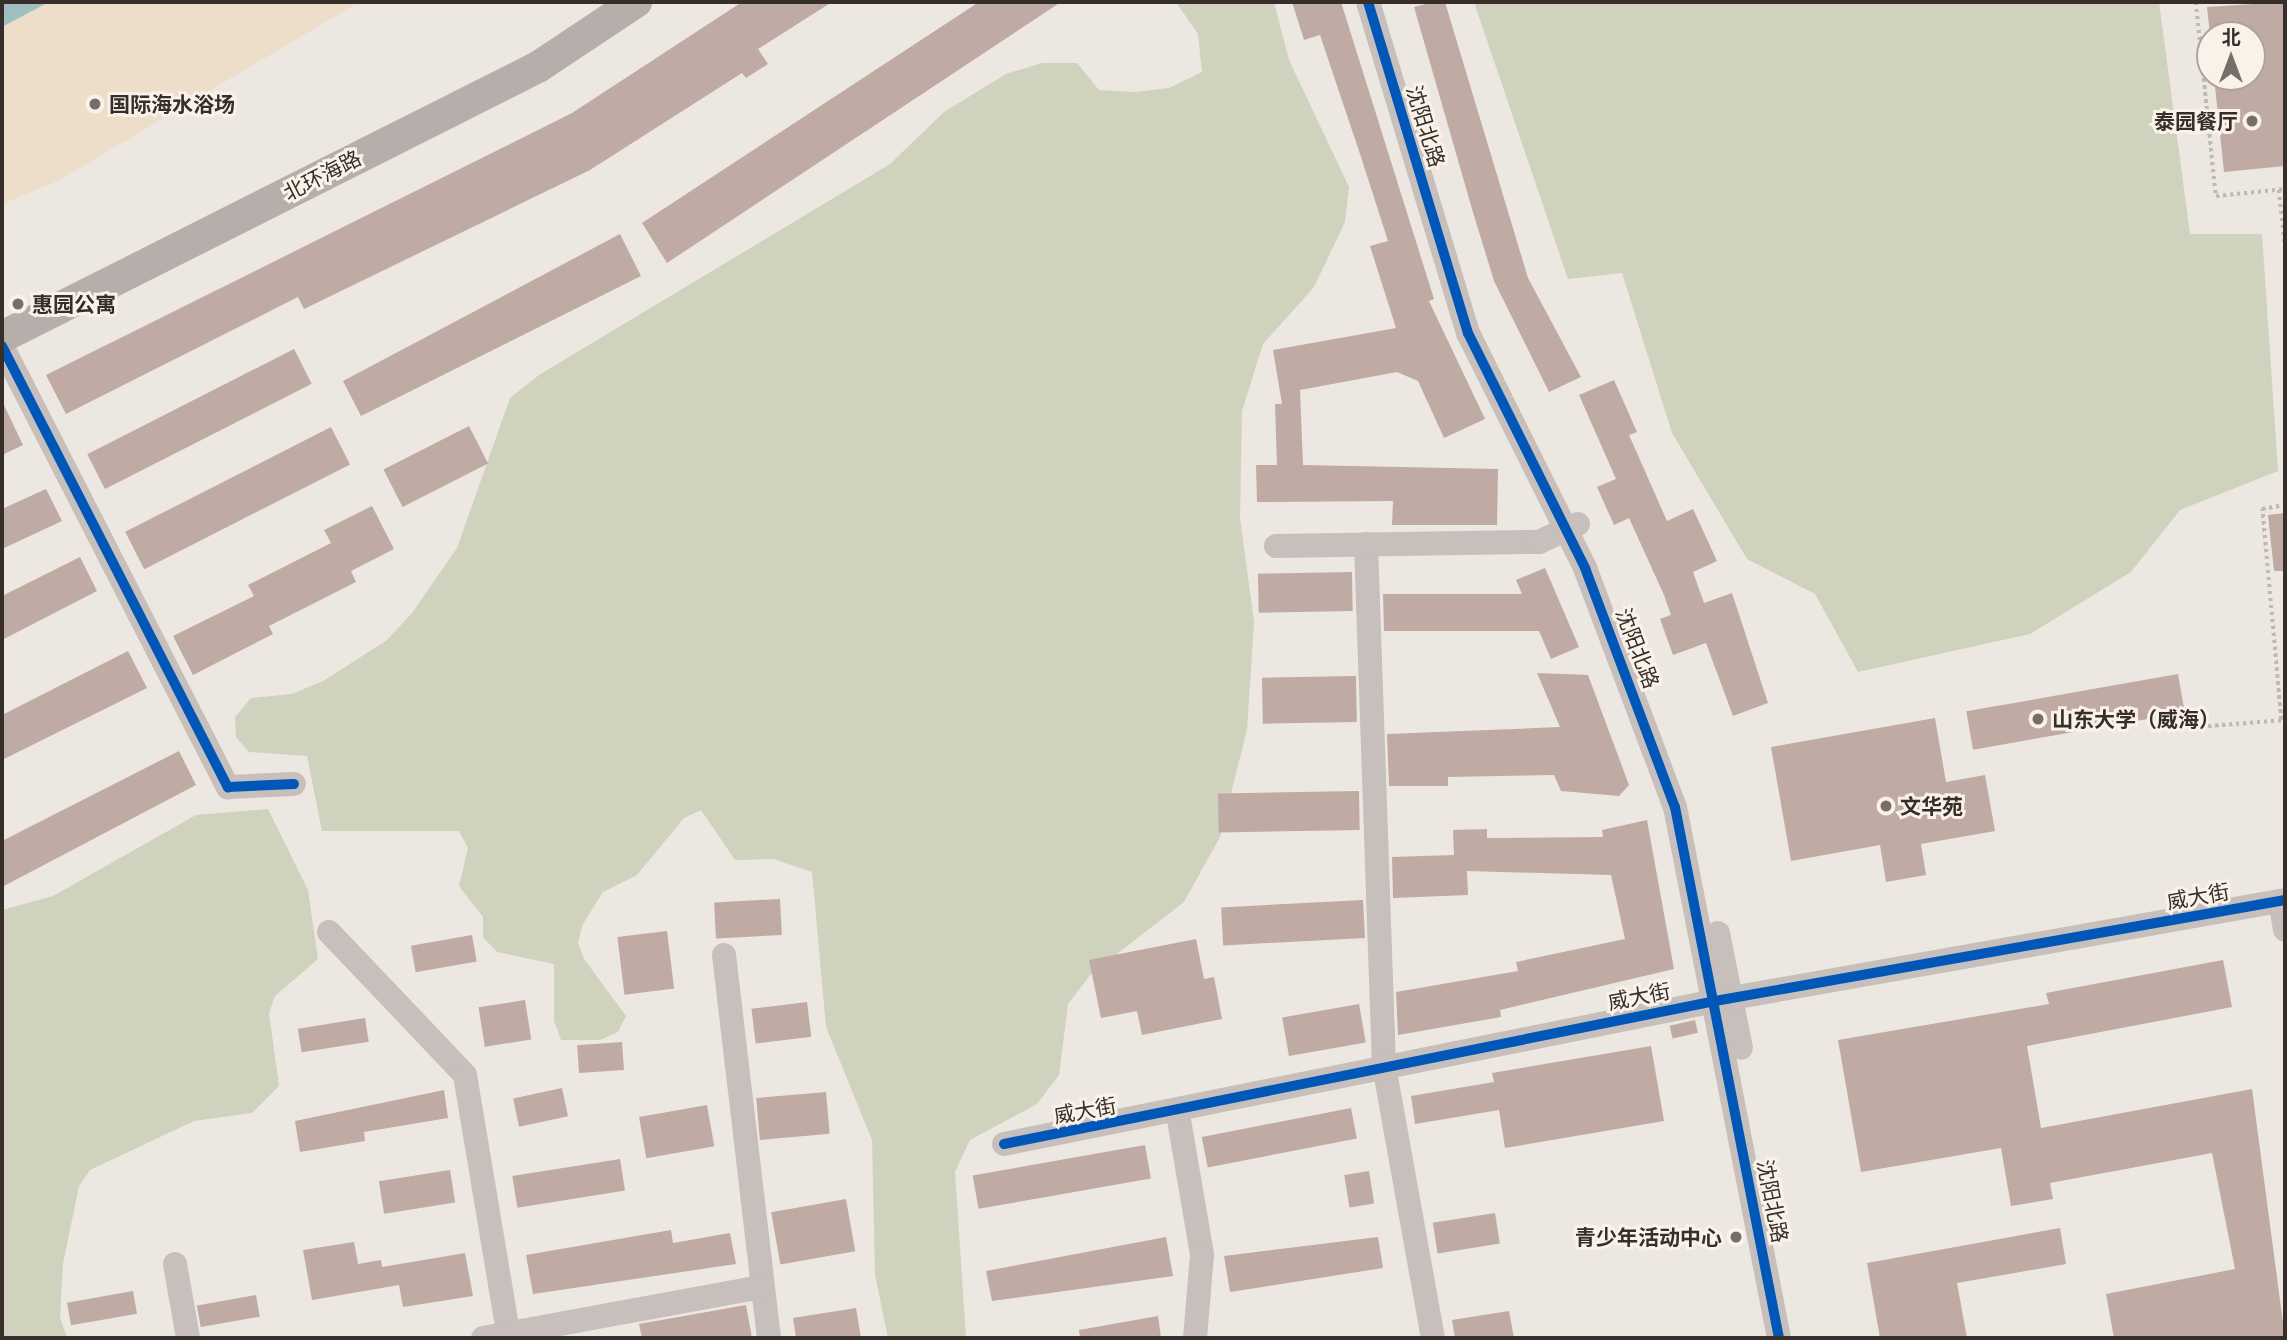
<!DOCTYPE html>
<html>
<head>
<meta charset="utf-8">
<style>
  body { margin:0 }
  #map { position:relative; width:2287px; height:1340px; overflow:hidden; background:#ede7e2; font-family:"Open Sans","Noto Sans SC",sans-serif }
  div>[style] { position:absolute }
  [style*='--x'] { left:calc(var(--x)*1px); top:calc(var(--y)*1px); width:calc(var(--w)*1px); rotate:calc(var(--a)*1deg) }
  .green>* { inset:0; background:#cfd2bc }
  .sand>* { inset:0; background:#eddec9 }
  .water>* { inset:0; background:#9ec0be }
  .building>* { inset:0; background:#c0aaa4; transform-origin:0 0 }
  .path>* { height:3.5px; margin-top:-1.75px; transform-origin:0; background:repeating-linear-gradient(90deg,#bfb8b3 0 3.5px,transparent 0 7px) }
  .minor>* { height:24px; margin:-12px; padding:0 12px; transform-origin:12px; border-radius:12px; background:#c6bfbb }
  .major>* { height:32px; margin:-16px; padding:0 16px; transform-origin:16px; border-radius:16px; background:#b5aeaa }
  .cycleway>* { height:10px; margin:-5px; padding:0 5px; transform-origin:5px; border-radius:5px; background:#0057b8 }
  .dots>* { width:19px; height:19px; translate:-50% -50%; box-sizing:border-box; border:4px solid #faf1e9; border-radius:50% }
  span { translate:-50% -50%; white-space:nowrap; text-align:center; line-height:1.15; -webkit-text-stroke:6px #faf1e9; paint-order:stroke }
  .poi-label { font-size:21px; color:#372d29; font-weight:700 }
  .left { translate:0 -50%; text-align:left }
  .right { translate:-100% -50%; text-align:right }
  .street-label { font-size:21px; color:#372d29 }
  .frame { position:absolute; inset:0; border:4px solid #372d29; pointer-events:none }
  .north { position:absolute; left:2196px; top:21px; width:70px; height:70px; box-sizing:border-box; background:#faf1e9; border:2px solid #aca39c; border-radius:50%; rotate:0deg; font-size:19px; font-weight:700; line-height:28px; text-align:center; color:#372d29 }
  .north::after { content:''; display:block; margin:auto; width:24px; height:32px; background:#776e6a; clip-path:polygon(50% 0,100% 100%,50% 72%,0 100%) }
</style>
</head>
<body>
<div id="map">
  <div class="green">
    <i style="clip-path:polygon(1176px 2px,1274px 2px,1289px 60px,1349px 187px,1345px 222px,1314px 287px,1263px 344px,1242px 411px,1240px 518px,1254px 622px,1247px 730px,1220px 837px,1184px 902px,1091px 974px,1068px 1004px,1059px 1075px,1037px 1104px,970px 1140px,955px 1172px,966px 1338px,888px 1338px,875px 1275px,872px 1140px,826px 1027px,812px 872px,774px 859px,735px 860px,701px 810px,684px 818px,637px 875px,603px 892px,583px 924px,578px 942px,584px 959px,626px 1016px,618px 1032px,600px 1040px,561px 1040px,554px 1021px,554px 964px,497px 952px,483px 937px,483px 917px,459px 886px,468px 848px,459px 831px,322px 831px,307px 756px,249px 752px,236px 737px,235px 717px,251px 698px,292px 694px,325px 680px,387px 640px,412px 613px,457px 548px,510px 398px,539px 375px,890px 164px,944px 112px,1006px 74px,1042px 63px,1077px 63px,1099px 90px,1135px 92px,1169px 88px,1202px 72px,1198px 34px)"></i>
    <i style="clip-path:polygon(1474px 2px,2159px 2px,2190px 234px,2262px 234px,2278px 471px,2180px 510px,2131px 572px,2030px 634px,1858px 672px,1815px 594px,1747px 559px,1672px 433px,1622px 273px,1568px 279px)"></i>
    <i style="clip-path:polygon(268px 809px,308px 890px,318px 959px,275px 996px,269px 1013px,279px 1086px,252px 1113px,194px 1121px,90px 1170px,79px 1186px,63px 1264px,60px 1317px,67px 1338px,2px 1338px,2px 910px,53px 896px,196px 815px)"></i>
  </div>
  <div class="sand">
    <i style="clip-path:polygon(49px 2px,359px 2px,58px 181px,2px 204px,2px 27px)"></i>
  </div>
  <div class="water">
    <i style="clip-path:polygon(2px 2px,49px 2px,2px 27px)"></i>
  </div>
  <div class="building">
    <i style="clip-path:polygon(742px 2px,832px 2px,758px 49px,768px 64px,746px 78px,742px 73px,590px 170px,304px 309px,298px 297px,66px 414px,46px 375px,572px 113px)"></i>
    <i style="clip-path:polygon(979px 2px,1061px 2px,667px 263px,642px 223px)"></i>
    <i style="clip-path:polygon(1292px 2px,1341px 2px,1434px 299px,1429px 301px,1485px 419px,1444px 438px,1418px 381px,1397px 372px,1300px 390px,1303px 465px,1498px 469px,1497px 525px,1392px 525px,1393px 501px,1257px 502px,1256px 465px,1277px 465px,1275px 404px,1282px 404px,1273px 350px,1396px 328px,1370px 246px,1388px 241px,1360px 154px,1320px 35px,1304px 40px)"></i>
    <i style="clip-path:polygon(1433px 2px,1445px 2px,1528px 278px,1581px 377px,1549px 392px,1494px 281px,1472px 209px,1414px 7px)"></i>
    <i style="clip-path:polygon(2285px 2px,2285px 166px,2224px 172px,2214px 77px,2252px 77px,2252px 35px,2210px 35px,2207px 7px)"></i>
    <i style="clip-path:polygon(620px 234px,641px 276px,361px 416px,343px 381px)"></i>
    <i style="left:294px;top:349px;width:39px;height:232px;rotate:63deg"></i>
    <i style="clip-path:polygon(1614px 380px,1637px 432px,1629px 435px,1667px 521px,1693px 509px,1717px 561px,1693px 572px,1704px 603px,1732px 593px,1768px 703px,1733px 716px,1706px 643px,1673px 655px,1660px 619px,1671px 615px,1664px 595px,1629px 518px,1614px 525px,1597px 487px,1616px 479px,1579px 395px)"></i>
    <i style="clip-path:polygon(2px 401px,23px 445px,2px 455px)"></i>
    <i style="left:469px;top:426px;width:42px;height:96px;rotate:63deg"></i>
    <i style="left:331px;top:427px;width:42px;height:231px;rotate:63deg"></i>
    <i style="clip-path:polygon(46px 489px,62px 521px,2px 549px,2px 509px)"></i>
    <i style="clip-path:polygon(372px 506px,394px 549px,351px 571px,356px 582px,269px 626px,273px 634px,193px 675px,173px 636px,254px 596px,248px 585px,331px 543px,324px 530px)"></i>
    <i style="clip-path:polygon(2285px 513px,2285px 571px,2274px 571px,2268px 515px)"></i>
    <i style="clip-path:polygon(80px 557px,97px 591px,2px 640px,2px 596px)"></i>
    <i style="clip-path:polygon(1545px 568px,1579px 647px,1551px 659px,1539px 631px,1384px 631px,1383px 594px,1522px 594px,1516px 580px)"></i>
    <i style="left:1352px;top:572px;width:39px;height:94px;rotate:89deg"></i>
    <i style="clip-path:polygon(128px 651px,147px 688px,2px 760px,2px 715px)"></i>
    <i style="clip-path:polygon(1537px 673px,1588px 675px,1629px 785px,1619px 796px,1561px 791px,1554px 775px,1448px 777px,1448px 786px,1389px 786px,1387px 734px,1560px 727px)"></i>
    <i style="left:2178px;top:674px;width:39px;height:215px;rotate:80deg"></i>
    <i style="left:1356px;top:676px;width:46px;height:94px;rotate:89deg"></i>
    <i style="clip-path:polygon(1935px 718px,1946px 782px,1985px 775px,1995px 831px,1921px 844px,1926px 875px,1886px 882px,1880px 845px,1791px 861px,1771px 747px)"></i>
    <i style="clip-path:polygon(179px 751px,196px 785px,2px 887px,2px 841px)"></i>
    <i style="left:1359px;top:791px;width:39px;height:141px;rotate:89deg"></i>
    <i style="clip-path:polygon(1647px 820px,1674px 969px,1500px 1010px,1501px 1017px,1398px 1035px,1396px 992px,1518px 971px,1516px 962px,1625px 939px,1611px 875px,1467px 871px,1468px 895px,1393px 898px,1392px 857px,1454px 855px,1453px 830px,1487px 829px,1487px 838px,1603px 837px,1602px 830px)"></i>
    <i style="left:780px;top:899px;width:36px;height:66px;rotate:87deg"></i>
    <i style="left:1363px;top:900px;width:38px;height:142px;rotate:87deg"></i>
    <i style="left:667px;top:931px;width:58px;height:50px;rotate:83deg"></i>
    <i style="left:472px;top:935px;width:27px;height:62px;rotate:80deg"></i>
    <i style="clip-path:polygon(1196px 939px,1204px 979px,1214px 977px,1222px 1019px,1142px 1035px,1137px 1011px,1101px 1018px,1089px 960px)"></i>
    <i style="clip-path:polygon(2223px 960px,2232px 1007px,2027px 1046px,2041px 1128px,2252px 1089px,2285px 1338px,2114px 1338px,2106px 1294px,2235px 1269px,2212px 1153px,2050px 1183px,2053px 1199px,2011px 1206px,2001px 1148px,1861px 1172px,1838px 1040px,2049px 1004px,2046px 993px)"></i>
    <i style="left:525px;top:1000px;width:40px;height:47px;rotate:81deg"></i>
    <i style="left:807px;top:1002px;width:35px;height:56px;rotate:83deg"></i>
    <i style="left:1359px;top:1004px;width:39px;height:78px;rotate:80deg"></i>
    <i style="left:365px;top:1018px;width:24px;height:68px;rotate:81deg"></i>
    <i style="left:1695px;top:1020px;width:13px;height:26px;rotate:77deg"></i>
    <i style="left:622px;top:1042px;width:28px;height:45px;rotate:86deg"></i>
    <i style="clip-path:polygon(1651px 1046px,1664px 1121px,1505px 1148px,1499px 1110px,1415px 1124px,1411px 1096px,1494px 1082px,1492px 1073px)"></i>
    <i style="left:562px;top:1088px;width:29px;height:50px;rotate:78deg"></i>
    <i style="clip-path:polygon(444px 1090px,448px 1118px,364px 1132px,365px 1141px,300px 1152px,295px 1121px)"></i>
    <i style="left:826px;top:1092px;width:42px;height:70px;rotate:85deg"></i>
    <i style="left:707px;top:1105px;width:42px;height:69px;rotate:80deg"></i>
    <i style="left:1351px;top:1108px;width:31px;height:152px;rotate:79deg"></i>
    <i style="left:1145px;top:1145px;width:34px;height:175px;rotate:80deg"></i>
    <i style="left:620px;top:1159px;width:32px;height:109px;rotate:81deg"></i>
    <i style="left:450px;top:1170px;width:33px;height:72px;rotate:81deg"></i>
    <i style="left:1369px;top:1171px;width:33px;height:25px;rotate:81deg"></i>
    <i style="left:846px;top:1199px;width:53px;height:76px;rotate:80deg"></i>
    <i style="left:1495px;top:1213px;width:31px;height:63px;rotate:81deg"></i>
    <i style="clip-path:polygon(2060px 1228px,2066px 1264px,1957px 1283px,1967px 1338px,1880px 1338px,1867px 1263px)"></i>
    <i style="clip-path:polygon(671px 1230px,673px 1243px,730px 1233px,736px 1264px,533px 1294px,526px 1255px)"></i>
    <i style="clip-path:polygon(1166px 1237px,1173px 1276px,992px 1301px,986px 1271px)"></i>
    <i style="clip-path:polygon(1378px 1237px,1383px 1268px,1230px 1292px,1224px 1256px)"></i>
    <i style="clip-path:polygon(354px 1242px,358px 1264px,381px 1260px,382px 1267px,465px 1253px,473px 1296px,403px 1307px,399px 1285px,312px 1300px,303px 1250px)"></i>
    <i style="left:133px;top:1291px;width:23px;height:67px;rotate:80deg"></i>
    <i style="left:256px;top:1295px;width:22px;height:60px;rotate:80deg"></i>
    <i style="clip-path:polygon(746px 1305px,752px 1338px,642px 1338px,639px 1324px)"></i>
    <i style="clip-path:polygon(856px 1308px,861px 1338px,796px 1338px,793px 1318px)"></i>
    <i style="clip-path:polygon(1509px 1311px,1514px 1338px,1455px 1338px,1452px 1320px)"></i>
    <i style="clip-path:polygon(1158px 1316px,1161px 1338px,1080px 1338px,1079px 1330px)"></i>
  </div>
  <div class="path">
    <i style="--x:2196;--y:2;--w:195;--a:84.1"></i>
    <i style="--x:2216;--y:196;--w:69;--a:-5.8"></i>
    <i style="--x:2279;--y:190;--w:56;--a:83.9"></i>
    <i style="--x:2281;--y:720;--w:212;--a:-95.1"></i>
    <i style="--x:2262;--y:509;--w:23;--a:-10"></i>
    <i style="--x:2208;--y:726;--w:77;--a:-4.5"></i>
  </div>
  <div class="minor">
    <i style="--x:1368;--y:2;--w:346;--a:73.2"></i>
    <i style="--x:1468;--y:333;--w:263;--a:63.5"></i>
    <i style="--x:1585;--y:568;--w:255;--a:69.4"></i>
    <i style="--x:1675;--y:807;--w:541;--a:78.92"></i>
    <i style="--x:2;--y:346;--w:496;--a:62.9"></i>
    <i style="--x:228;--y:787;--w:66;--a:-2.6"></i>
    <i style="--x:1366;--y:544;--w:522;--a:88.03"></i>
    <i style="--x:1384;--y:1066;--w:276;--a:79.8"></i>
    <i style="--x:1276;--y:546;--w:263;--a:-0.9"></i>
    <i style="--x:1539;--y:542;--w:43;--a:-24.8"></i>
    <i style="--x:2280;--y:901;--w:29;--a:80"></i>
    <i style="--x:329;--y:932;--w:197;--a:46.4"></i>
    <i style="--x:465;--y:1075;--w:267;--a:80.5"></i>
    <i style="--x:1718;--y:933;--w:117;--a:78.7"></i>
    <i style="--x:724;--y:955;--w:386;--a:83.3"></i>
    <i style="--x:1178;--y:1114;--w:143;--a:80.3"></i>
    <i style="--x:1202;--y:1255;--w:83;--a:94.8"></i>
    <i style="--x:1004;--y:1144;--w:725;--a:-11.37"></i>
    <i style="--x:1715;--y:1001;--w:579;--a:-10.05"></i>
    <i style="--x:175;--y:1264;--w:75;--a:80"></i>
    <i style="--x:483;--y:1338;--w:282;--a:-10.4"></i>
  </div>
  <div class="major">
    <i style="--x:2;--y:337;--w:600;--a:-26.74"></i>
    <i style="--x:538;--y:67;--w:118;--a:-33.6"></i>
  </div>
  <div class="cycleway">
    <i style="--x:1368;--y:2;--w:346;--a:73.2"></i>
    <i style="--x:1468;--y:333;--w:263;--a:63.5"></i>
    <i style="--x:1585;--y:568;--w:255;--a:69.4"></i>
    <i style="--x:1675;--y:807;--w:541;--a:78.92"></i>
    <i style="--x:2;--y:346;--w:496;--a:62.9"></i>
    <i style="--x:228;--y:787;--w:66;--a:-2.6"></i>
    <i style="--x:1004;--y:1144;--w:725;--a:-11.37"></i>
    <i style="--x:1715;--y:1001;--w:579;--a:-10.05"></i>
  </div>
  <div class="dots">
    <i style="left:95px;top:104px;background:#776e6a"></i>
    <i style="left:2252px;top:121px;background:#776e6a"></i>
    <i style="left:18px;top:304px;background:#776e6a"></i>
    <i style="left:2038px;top:719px;background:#776e6a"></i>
    <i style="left:1886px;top:806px;background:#776e6a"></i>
    <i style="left:1736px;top:1237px;background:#776e6a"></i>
  </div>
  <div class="poi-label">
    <span class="left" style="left:109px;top:104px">国际海水浴场</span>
    <span class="right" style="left:2238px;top:121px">泰园餐厅</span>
    <span class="left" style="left:32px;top:304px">惠园公寓</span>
    <span class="left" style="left:2052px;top:719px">山东大学（威海）</span>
    <span class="left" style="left:1900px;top:806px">文华苑</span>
    <span class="right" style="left:1722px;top:1237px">青少年活动中心</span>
  </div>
  <div class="street-label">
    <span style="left:1426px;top:126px;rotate:73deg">沈阳北路</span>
    <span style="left:322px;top:175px;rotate:-27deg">北环海路</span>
    <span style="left:1638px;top:648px;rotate:69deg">沈阳北路</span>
    <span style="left:2198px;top:896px;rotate:-10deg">威大街</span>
    <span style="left:1639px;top:996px;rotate:-11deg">威大街</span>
    <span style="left:1085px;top:1110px;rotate:-10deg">威大街</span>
    <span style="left:1773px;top:1201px;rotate:79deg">沈阳北路</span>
  </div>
  <div class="frame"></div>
  <div class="north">北</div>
</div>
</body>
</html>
